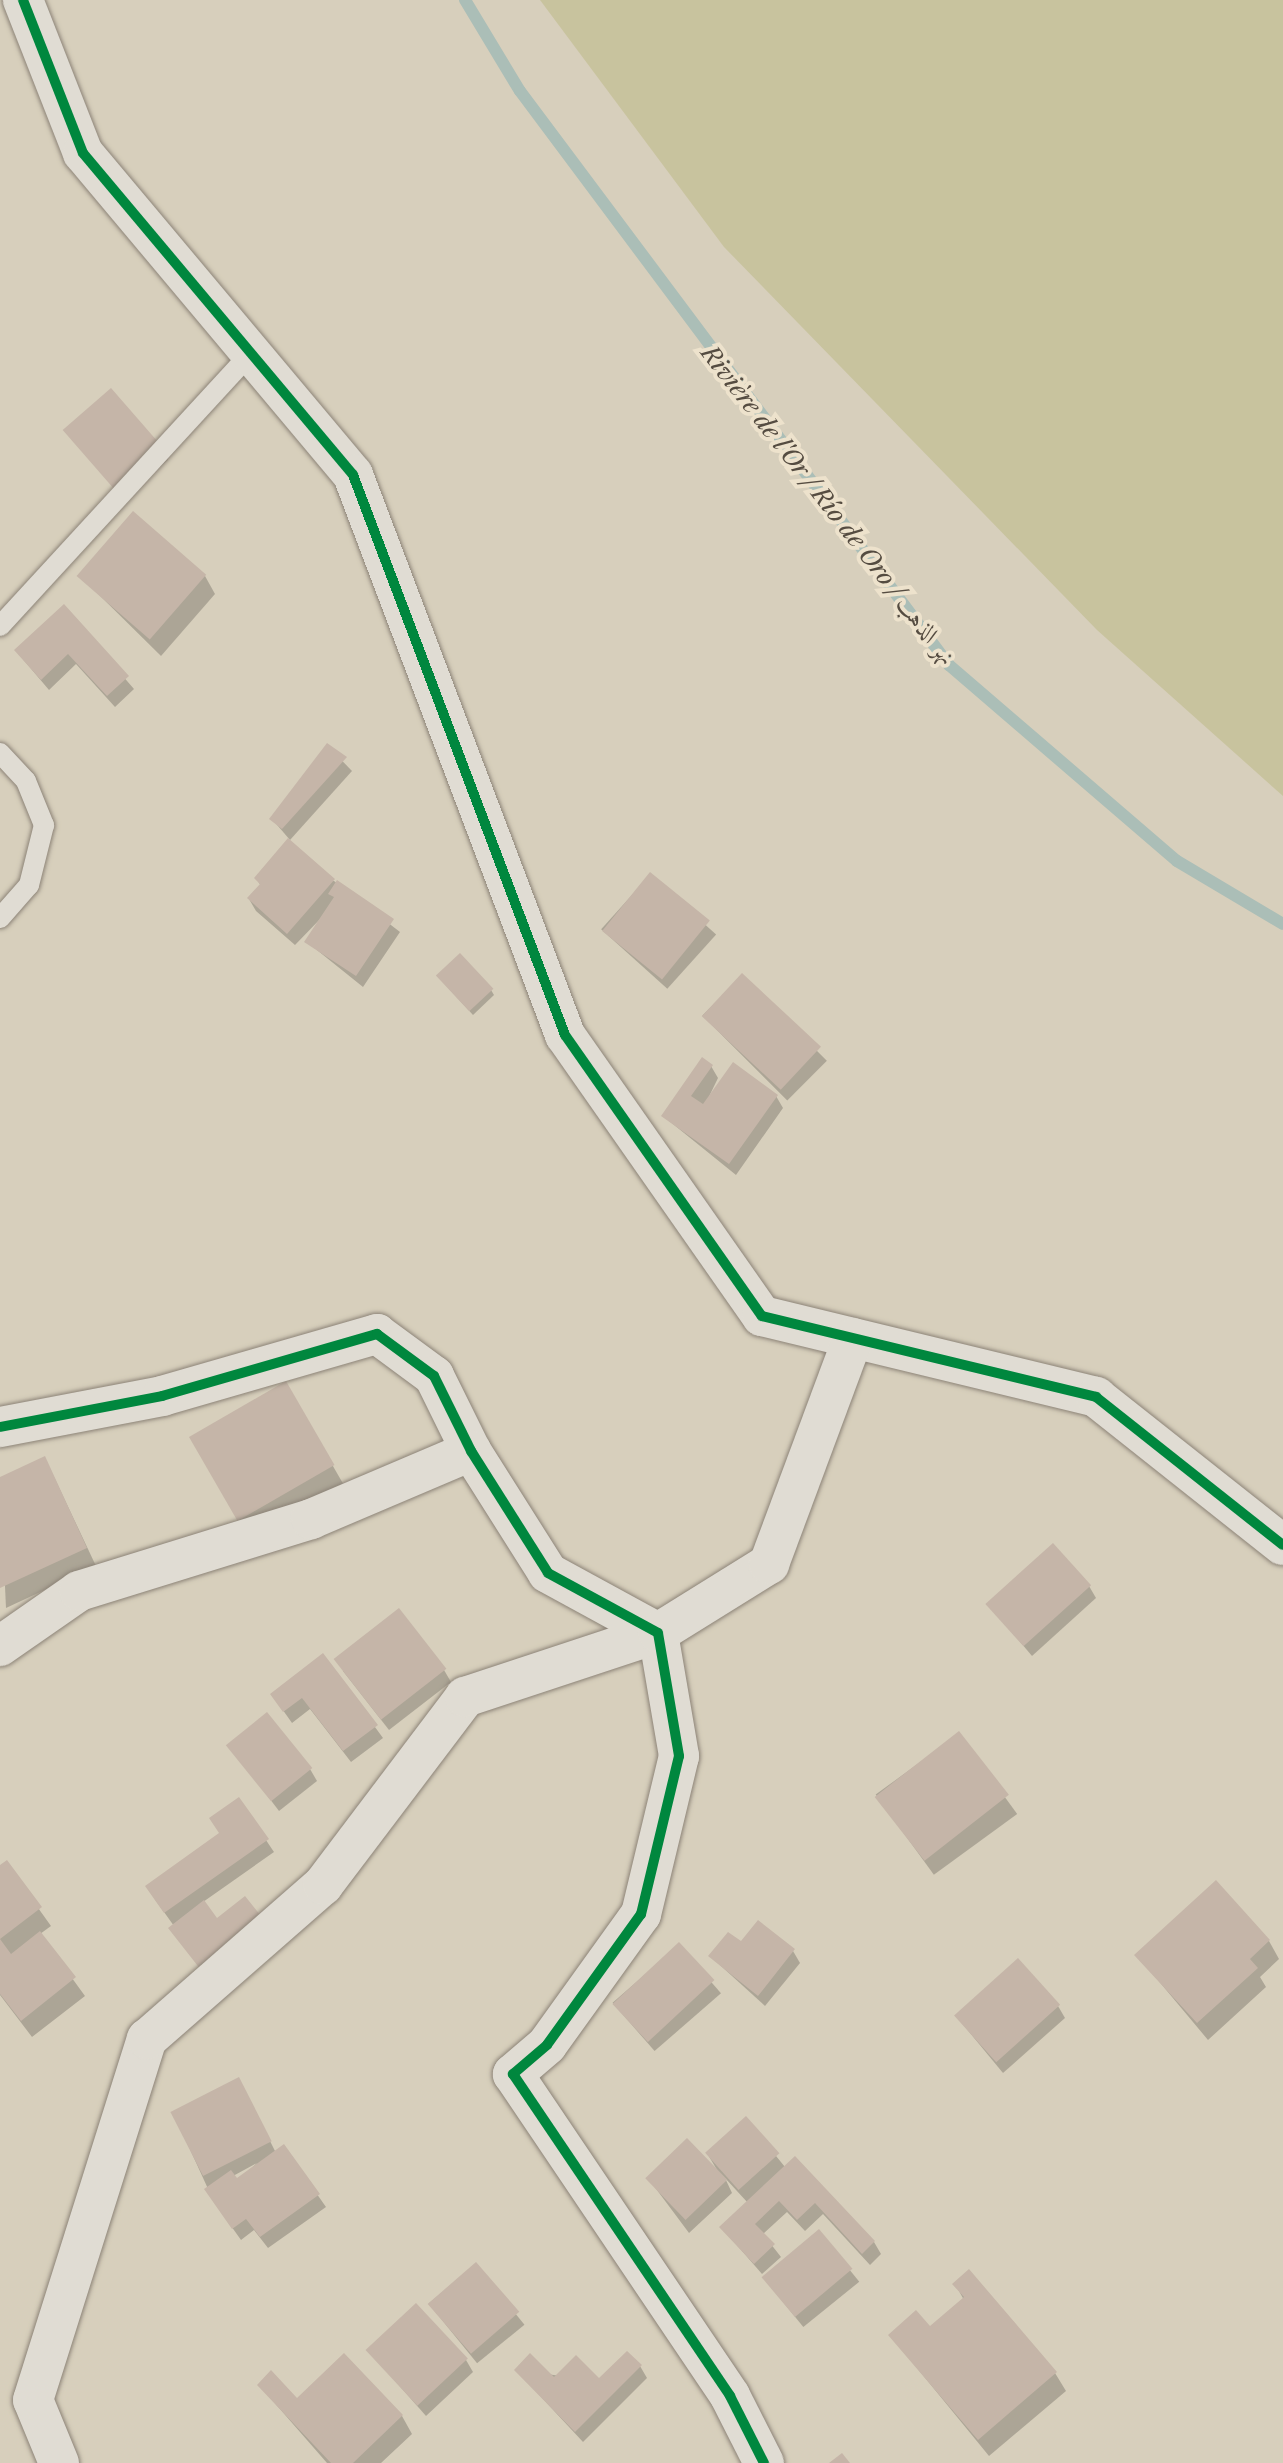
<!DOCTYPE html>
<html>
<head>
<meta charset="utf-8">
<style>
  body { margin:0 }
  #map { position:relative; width:1283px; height:2463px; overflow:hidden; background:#d7cfbc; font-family:"Libre Caslon Text",Amiri,serif }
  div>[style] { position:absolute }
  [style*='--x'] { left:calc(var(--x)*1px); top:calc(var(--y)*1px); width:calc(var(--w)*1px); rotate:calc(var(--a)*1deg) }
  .green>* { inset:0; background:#c8c39e }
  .shadow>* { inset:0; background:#0003; transform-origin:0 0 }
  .stream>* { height:12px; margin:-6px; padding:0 6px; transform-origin:6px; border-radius:6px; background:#abbeb7 }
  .building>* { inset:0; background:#c5b5a8; transform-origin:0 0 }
  .roads { filter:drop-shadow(0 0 2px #8c8377) drop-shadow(0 0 2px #8c8377) }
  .lane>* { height:20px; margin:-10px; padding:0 10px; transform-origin:10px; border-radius:10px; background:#e0dcd3 }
  .street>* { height:40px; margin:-20px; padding:0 20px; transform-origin:20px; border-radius:20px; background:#e0dcd3 }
  .cycleway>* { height:10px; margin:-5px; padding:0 5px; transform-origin:5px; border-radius:5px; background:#00873e }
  span { translate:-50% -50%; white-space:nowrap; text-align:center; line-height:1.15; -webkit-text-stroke:8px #ede2cc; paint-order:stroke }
  .water-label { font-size:24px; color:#554c41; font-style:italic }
</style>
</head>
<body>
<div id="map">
  <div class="green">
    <i style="clip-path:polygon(540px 0,1283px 0,1283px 796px,1097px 630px,724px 247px)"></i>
  </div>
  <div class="shadow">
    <i style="clip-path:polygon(66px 430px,162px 448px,168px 460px,123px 499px)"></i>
    <i style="clip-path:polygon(80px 576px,205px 576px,215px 594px,161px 656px)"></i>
    <i style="clip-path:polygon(63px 607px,134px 689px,115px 707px,76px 664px,49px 690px,16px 651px)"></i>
    <i style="clip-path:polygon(327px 745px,352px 771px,290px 840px,272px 819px)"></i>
    <i style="left:650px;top:875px;width:89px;height:73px;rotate:42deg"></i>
    <i style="clip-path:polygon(256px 878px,334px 881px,400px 932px,363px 987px,307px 942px,327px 912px,295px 945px,256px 911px,249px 899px,261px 886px)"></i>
    <i style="left:742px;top:976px;width:120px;height:56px;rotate:45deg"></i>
    <i style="clip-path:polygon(442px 981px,491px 990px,494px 995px,473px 1015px)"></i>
    <i style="clip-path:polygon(711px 1066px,718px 1078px,704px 1107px,776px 1096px,783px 1108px,736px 1175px,663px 1116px)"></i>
    <i style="left:285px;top:1383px;width:116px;height:108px;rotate:60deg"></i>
    <i style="clip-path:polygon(54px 1477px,96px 1566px,6px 1608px,0 1479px)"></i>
    <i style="clip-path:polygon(1089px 1586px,1096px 1598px,1032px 1656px,988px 1604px)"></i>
    <i style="clip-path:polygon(323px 1656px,383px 1738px,351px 1762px,310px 1709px,292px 1723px,280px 1706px)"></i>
    <i style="clip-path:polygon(444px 1670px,451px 1682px,389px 1730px,343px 1671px)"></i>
    <i style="left:959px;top:1734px;width:99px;height:103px;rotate:54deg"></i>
    <i style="clip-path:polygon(229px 1745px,310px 1769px,317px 1781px,279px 1811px)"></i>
    <i style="clip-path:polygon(239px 1800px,274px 1852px,203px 1902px,217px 1920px,174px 1926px,154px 1898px,221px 1834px)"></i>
    <i style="clip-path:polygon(6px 1863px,51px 1926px,40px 1934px,85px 1996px,32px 2037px,0 1995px,0 1868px)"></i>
    <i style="clip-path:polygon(1269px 1941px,1279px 1959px,1260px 1977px,1266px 1987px,1208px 2040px,1137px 1955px)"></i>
    <i style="clip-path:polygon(741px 1944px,793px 1951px,800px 1963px,765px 2006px,710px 1956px)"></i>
    <i style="left:679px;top:1945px;width:64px;height:88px;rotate:49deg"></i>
    <i style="clip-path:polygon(1058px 2006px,1065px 2018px,1003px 2073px,956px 2016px)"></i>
    <i style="clip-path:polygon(evenodd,245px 2091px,276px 2153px,284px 2147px,326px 2207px,268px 2248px,254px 2230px,241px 2240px,214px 2202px,173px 2112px,245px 2091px,257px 2163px,237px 2181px,233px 2176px,257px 2163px)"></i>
    <i style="clip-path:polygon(746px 2119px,785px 2167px,795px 2159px,874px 2242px,881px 2254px,870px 2265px,823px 2214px,805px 2231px,787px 2212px,763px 2234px,781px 2257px,762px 2274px,722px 2228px,748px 2203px,725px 2178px,732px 2193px,689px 2233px,648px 2178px,717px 2170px,707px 2153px)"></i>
    <i style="left:819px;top:2232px;width:64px;height:72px;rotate:51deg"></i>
    <i style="left:476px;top:2265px;width:77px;height:61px;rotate:51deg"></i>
    <i style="clip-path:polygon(955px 2284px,1055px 2373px,1066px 2391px,989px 2456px,890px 2335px,930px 2329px,964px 2300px)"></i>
    <i style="clip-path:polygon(368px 2350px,466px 2360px,473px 2372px,426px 2416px)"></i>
    <i style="clip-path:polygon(640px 2366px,647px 2378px,583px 2442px,516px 2370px,599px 2381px)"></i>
    <i style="clip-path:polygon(259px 2385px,297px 2400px,402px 2416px,412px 2434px,381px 2463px,327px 2463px)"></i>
  </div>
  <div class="stream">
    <i style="--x:465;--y:0;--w:106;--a:58.9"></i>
    <i style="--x:520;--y:91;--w:717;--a:53.23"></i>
    <i style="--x:949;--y:665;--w:301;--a:40.7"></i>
    <i style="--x:1177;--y:861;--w:123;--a:30.7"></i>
  </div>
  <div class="building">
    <i style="left:111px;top:388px;width:79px;height:64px;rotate:49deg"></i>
    <i style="left:133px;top:511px;width:97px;height:86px;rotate:41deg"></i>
    <i style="clip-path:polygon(64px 604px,129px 676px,107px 696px,68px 654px,41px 680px,14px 650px)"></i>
    <i style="clip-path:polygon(327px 743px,347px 757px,282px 829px,269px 819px)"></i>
    <i style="clip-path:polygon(288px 838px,335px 879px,287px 934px,247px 898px,260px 884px,254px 878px)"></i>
    <i style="left:650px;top:872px;width:77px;height:76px;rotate:39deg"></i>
    <i style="clip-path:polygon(337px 880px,394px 919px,356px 976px,304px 942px,334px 897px,328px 894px)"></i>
    <i style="left:460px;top:953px;width:49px;height:33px;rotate:47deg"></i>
    <i style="left:742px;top:973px;width:108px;height:59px;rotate:43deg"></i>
    <i style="clip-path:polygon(702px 1057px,713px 1065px,691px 1096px,703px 1104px,733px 1062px,778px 1095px,729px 1164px,661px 1116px)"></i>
    <i style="left:286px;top:1381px;width:97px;height:112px;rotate:60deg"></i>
    <i style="clip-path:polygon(45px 1456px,87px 1548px,0 1588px,0 1477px)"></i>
    <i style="left:1053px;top:1543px;width:57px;height:91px;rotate:48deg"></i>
    <i style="left:399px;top:1608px;width:77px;height:83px;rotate:52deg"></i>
    <i style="clip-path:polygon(323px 1653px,378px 1725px,343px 1751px,302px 1698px,283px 1712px,270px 1694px)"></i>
    <i style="left:267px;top:1712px;width:72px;height:53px;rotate:51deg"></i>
    <i style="left:959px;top:1731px;width:81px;height:107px;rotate:52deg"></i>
    <i style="clip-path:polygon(239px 1797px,269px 1839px,164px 1913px,145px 1886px,219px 1833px,209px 1818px)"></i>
    <i style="clip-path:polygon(7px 1860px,42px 1907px,0 1939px,11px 1954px,40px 1931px,76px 1977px,21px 2021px,0 1994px,0 1865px)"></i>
    <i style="clip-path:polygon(1216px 1880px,1270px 1940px,1250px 1959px,1258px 1968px,1197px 2023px,1134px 1955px)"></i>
    <i style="clip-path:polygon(245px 1896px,265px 1921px,201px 1970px,168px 1928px,204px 1900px,217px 1918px)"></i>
    <i style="clip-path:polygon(758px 1920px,795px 1949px,758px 1996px,708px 1956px,728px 1932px,741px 1941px)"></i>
    <i style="left:679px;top:1942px;width:52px;height:91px;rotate:47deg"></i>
    <i style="left:1018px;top:1958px;width:63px;height:86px;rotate:48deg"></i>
    <i style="left:239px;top:2077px;width:72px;height:77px;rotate:63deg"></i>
    <i style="left:746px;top:2116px;width:50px;height:55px;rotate:48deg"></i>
    <i style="left:687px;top:2138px;width:58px;height:58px;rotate:46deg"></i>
    <i style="clip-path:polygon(284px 2144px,320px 2194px,260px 2237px,246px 2219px,232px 2229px,204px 2189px,231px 2170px,237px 2178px)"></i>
    <i style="clip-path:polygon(795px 2156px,875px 2241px,862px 2254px,815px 2203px,797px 2220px,779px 2201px,755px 2224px,775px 2244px,754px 2264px,719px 2227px)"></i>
    <i style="left:819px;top:2229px;width:52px;height:75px;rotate:50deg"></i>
    <i style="left:476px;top:2262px;width:66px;height:64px;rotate:49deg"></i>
    <i style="clip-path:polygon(969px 2269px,1057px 2372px,978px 2440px,888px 2335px,916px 2310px,930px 2326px,964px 2297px,952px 2284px)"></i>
    <i style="left:416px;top:2303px;width:76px;height:69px;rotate:47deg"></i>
    <i style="clip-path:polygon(627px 2351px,642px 2365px,575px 2432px,514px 2370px,530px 2353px,554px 2377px,576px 2355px,599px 2378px)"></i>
    <i style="clip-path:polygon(344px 2353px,403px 2415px,353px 2463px,331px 2463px,257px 2385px,271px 2370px,297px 2398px)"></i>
    <i style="clip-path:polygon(842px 2453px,850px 2463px,829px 2463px)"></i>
  </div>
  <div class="roads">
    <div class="lane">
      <i style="--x:0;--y:626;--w:371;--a:-47.4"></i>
      <i style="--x:0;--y:753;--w:38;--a:47"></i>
      <i style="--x:26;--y:781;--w:48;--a:67.8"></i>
      <i style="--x:44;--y:825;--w:62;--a:104"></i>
      <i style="--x:29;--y:885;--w:44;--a:131.3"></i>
    </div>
    <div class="street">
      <i style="--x:23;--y:0;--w:164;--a:68.6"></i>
      <i style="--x:83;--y:153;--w:420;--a:50"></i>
      <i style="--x:353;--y:475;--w:599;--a:69.26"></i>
      <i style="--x:565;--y:1035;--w:343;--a:55"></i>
      <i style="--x:762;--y:1316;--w:344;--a:13.6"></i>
      <i style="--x:1096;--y:1397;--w:238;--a:38.4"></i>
      <i style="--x:0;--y:1427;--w:165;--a:-10.8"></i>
      <i style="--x:162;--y:1396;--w:224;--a:-16.1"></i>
      <i style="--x:377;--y:1334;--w:71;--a:36.4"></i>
      <i style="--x:434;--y:1376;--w:84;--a:63.7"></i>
      <i style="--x:471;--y:1451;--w:144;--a:57.7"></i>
      <i style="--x:548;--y:1573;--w:125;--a:28.6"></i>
      <i style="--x:658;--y:1633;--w:125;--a:80.3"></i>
      <i style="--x:679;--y:1756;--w:163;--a:103.5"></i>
      <i style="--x:641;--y:1914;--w:161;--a:125.7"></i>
      <i style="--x:547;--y:2045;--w:45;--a:139.5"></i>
      <i style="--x:513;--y:2074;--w:388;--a:56"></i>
      <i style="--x:730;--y:2396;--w:75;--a:63.1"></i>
      <i style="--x:0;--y:1646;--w:96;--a:-34.8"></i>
      <i style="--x:79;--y:1591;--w:243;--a:-17.2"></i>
      <i style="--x:311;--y:1519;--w:174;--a:-23"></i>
      <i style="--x:59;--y:2463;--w:68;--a:-112.4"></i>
      <i style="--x:33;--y:2400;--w:379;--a:-72.5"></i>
      <i style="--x:147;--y:2039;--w:234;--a:-41.2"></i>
      <i style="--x:323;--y:1885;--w:236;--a:-52.9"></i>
      <i style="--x:465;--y:1697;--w:203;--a:-18.3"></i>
      <i style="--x:658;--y:1633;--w:131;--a:-31.9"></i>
      <i style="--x:769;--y:1564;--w:241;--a:-69.6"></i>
    </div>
  </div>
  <div class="cycleway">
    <i style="--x:23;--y:0;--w:164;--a:68.6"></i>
    <i style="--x:83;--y:153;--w:420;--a:50"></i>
    <i style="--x:353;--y:475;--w:599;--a:69.26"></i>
    <i style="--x:565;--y:1035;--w:343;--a:55"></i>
    <i style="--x:762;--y:1316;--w:344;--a:13.6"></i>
    <i style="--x:1096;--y:1397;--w:238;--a:38.4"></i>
    <i style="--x:0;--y:1427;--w:165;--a:-10.8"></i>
    <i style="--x:162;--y:1396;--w:224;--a:-16.1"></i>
    <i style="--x:377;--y:1334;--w:71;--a:36.4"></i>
    <i style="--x:434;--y:1376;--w:84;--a:63.7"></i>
    <i style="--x:471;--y:1451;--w:144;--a:57.7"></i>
    <i style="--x:548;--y:1573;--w:125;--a:28.6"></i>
    <i style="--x:658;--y:1633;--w:125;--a:80.3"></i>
    <i style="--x:679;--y:1756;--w:163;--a:103.5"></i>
    <i style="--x:641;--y:1914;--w:161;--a:125.7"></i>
    <i style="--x:547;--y:2045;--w:45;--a:139.5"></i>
    <i style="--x:513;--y:2074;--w:388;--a:56"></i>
    <i style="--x:730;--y:2396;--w:75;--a:63.1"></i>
  </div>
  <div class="water-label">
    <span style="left:829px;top:505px;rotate:52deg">Rivière de l'Or / Río de Oro / نهر الذهب</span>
  </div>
</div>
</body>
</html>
